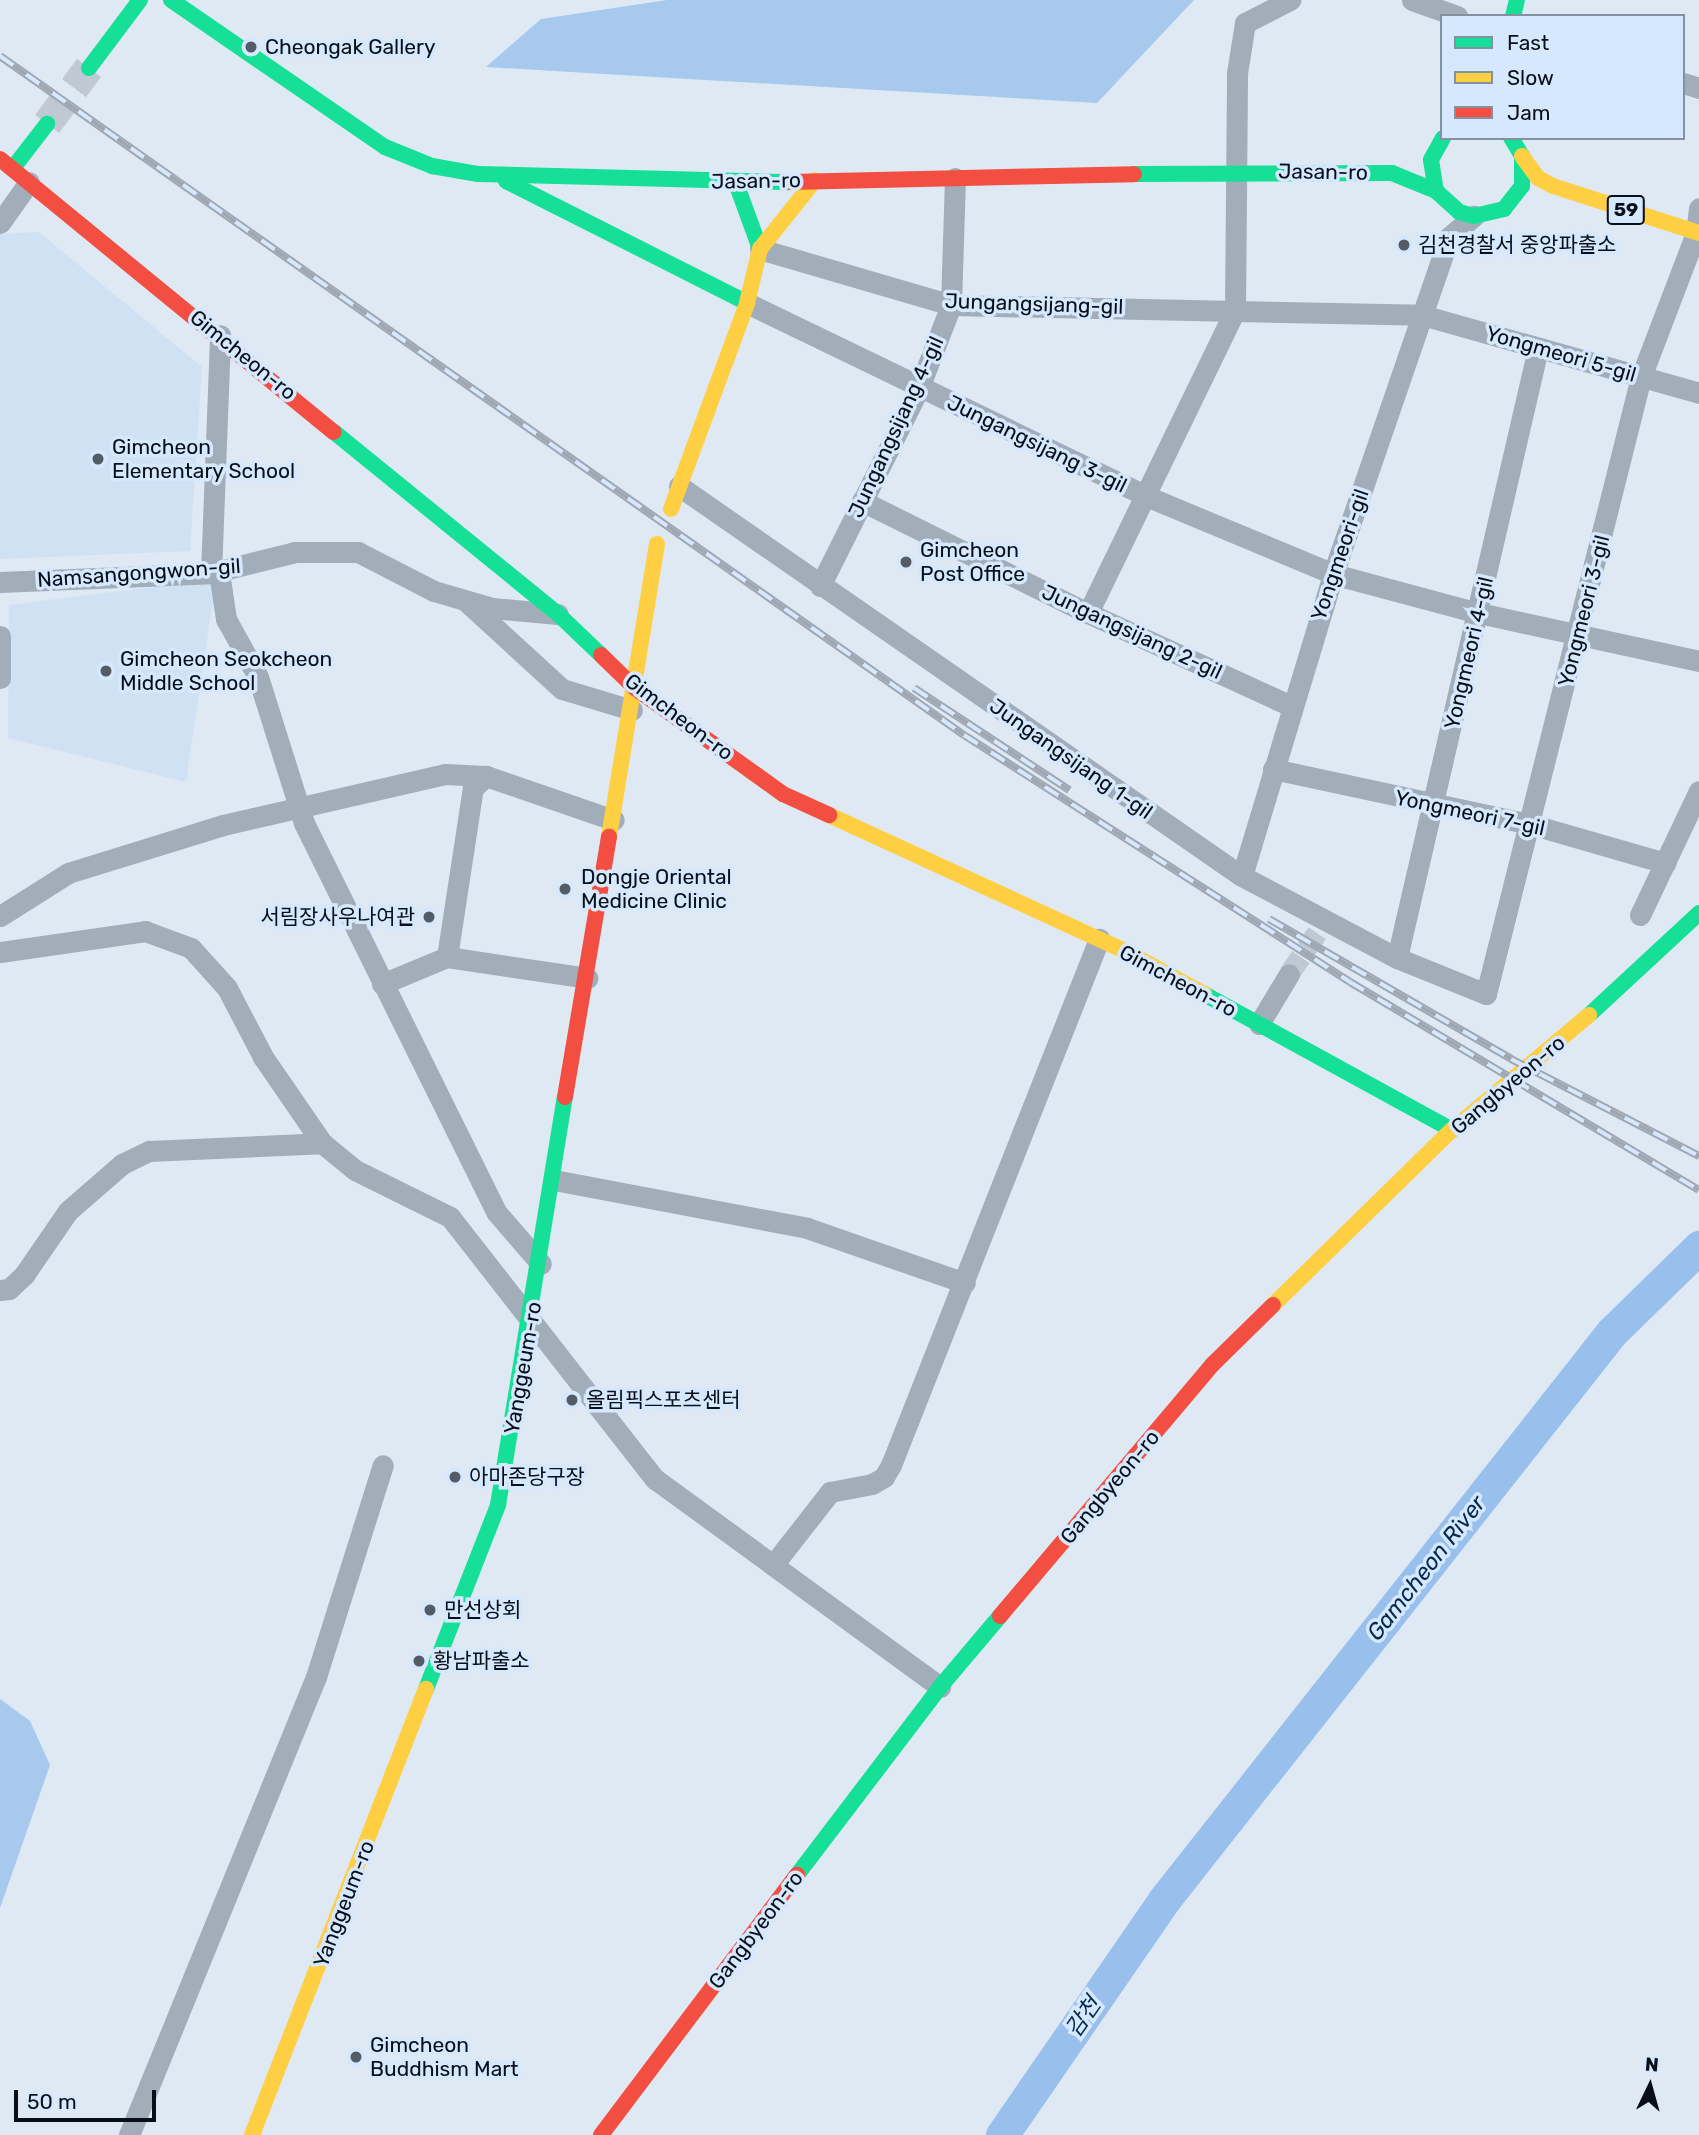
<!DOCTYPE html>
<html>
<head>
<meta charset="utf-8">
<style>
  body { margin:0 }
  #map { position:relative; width:1699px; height:2135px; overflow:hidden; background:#dfe9f4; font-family:Rubik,"Noto Sans KR",sans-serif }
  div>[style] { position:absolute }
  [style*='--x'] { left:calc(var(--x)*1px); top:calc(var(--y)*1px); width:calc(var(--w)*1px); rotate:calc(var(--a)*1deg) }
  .built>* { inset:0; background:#d0e1f4 }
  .forest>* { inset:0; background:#a8c9ee }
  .river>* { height:33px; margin:-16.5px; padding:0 16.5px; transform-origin:16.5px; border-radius:16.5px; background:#99bfed }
  .street-tunnel>* { height:21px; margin-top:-10.5px; transform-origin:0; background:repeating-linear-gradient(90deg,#bfc8d3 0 21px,transparent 0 31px) }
  .secondary-tunnel>* { height:30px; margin-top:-15px; transform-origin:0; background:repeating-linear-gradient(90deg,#bfc8d3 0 30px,transparent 0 45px) }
  .street>* { height:21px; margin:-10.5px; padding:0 10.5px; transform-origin:10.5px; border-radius:10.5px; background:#a2adba }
  .fast>* { height:16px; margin:-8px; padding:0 8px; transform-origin:8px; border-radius:8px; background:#16e098 }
  .slow>* { height:16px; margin:-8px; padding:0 8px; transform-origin:8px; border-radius:8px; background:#ffcf43 }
  .jam>* { height:16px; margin:-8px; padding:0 8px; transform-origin:8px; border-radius:8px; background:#f24e42 }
  .rail>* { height:8px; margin-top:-4px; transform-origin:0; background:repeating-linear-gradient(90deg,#d6e8fd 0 16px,#9ea7b2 0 32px); box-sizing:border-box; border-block:2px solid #9ea7b2 }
  .dots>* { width:19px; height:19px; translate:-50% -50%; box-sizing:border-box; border:4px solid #d6e8fd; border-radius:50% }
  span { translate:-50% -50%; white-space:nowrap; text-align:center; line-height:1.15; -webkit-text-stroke:7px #d6e8fd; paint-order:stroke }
  .shield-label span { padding:2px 5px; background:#d6e8fd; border:2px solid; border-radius:5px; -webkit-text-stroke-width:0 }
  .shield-label { font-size:19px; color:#080f18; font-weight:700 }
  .poi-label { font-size:21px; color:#080f18 }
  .left { translate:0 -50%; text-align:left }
  .right { translate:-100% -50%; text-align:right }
  .street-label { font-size:21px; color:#080f18 }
  .water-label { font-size:23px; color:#05294f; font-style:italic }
  .legend { position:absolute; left:1440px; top:14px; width:245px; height:126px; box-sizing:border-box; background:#d6e8fd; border:2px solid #8491a1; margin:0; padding:9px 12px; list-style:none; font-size:21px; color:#080f18 }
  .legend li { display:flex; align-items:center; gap:14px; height:35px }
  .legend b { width:35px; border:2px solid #8491a1 }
  .north { position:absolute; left:1615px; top:2051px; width:70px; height:70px; -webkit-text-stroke:5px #d6e8fd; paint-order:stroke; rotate:5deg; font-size:19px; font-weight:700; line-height:28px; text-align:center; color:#080f18 }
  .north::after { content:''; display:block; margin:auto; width:24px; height:32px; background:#080f18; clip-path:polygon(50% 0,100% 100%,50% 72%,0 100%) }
  .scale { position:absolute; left:14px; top:2090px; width:142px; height:32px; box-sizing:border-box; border:4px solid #080f18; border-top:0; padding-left:9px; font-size:21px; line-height:24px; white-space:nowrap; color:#080f18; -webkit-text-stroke:5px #d6e8fd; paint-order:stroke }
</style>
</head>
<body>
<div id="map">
  <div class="built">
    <i style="clip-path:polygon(39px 232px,202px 367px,190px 551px,0 559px,0 234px)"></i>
    <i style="clip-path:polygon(216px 579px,186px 782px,8px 738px,9px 605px)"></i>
  </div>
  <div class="forest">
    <i style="clip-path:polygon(667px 0,1194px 0,1097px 103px,486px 67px,541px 19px)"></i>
    <i style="clip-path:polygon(0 1699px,30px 1721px,50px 1765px,0 1908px)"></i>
  </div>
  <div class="river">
    <i style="--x:1002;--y:2135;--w:285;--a:-55.4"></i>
    <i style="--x:1164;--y:1900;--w:723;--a:-51.74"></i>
    <i style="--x:1612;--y:1332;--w:122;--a:-44.3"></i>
  </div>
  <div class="street-tunnel">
    <i style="--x:1289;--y:974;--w:50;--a:-55.7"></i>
  </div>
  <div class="secondary-tunnel">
    <i style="--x:47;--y:124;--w:70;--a:-53.1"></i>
  </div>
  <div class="street">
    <i style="--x:1412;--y:0;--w:48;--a:19.6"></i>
    <i style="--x:1683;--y:83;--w:17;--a:17"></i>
    <i style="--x:0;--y:223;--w:50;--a:-54.7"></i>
    <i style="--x:760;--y:249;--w:199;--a:16.3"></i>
    <i style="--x:951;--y:305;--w:471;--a:1.2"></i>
    <i style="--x:1422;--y:315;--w:288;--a:15.7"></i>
    <i style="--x:747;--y:303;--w:443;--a:25.8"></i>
    <i style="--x:1146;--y:496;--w:203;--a:22.6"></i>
    <i style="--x:1333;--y:574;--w:151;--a:15"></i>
    <i style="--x:1479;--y:613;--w:225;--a:12.3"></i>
    <i style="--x:679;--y:486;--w:683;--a:34.74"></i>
    <i style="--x:1240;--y:875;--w:178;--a:27.9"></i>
    <i style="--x:1397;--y:958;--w:96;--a:22"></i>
    <i style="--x:1486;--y:994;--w:636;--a:-75.9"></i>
    <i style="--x:1641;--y:377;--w:154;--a:-69.1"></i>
    <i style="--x:1696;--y:233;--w:25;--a:-83"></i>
    <i style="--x:862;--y:501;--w:252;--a:26.4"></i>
    <i style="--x:1088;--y:613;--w:223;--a:24.6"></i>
    <i style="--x:219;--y:572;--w:48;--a:81.5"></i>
    <i style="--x:226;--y:619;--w:66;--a:61.1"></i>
    <i style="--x:258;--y:677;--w:153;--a:72.5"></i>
    <i style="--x:304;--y:823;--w:435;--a:63.7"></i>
    <i style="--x:497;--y:1213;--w:67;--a:49.2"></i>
    <i style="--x:211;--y:573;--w:238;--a:-87.8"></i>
    <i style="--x:0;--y:582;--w:211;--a:-2.4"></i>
    <i style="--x:211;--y:573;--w:87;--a:-14"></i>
    <i style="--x:295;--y:552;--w:63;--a:0"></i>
    <i style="--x:358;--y:552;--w:85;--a:27.2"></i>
    <i style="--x:434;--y:591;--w:60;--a:16.3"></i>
    <i style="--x:492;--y:608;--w:66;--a:5.2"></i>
    <i style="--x:820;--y:586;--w:221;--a:-63.4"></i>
    <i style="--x:919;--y:388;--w:89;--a:-68.9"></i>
    <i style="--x:951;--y:305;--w:127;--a:-88.2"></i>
    <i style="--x:468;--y:603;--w:127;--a:42.5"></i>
    <i style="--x:562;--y:689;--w:73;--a:16.7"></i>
    <i style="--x:1088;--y:613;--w:337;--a:-64.1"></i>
    <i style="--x:1235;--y:310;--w:237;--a:-89.5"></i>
    <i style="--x:1237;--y:73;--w:51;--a:-80.9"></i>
    <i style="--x:1245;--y:23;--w:51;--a:-27.1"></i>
    <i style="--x:0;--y:636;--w:42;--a:90"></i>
    <i style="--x:1273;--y:769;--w:263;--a:12.1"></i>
    <i style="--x:1530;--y:824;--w:141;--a:16.1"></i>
    <i style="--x:1242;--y:876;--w:315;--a:-73.2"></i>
    <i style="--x:1333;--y:574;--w:356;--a:-71"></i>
    <i style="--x:1449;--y:237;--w:33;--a:-40"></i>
    <i style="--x:1640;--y:915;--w:137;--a:-64.6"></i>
    <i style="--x:0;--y:916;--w:80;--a:-32.3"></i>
    <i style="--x:68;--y:873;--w:162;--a:-17.2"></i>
    <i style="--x:223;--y:825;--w:228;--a:-12.9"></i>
    <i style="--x:445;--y:774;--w:41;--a:2.8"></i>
    <i style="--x:486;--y:776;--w:135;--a:19"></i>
    <i style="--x:0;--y:952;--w:147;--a:-8.2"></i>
    <i style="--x:145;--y:931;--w:49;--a:20.3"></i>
    <i style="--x:191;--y:948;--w:54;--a:48"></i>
    <i style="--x:227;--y:988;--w:78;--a:62.4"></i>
    <i style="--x:263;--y:1057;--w:104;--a:55.5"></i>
    <i style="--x:322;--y:1143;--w:43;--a:39.3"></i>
    <i style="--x:355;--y:1170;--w:106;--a:26.3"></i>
    <i style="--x:450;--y:1217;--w:333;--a:52"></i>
    <i style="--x:655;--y:1479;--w:353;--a:36.1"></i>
    <i style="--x:447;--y:957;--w:171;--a:-81.3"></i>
    <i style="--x:473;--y:788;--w:18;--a:-43"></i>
    <i style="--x:1397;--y:958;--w:626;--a:-76.98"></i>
    <i style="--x:382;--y:984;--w:70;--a:-22.6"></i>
    <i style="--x:447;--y:957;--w:142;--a:8.5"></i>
    <i style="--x:1259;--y:1024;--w:58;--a:-59"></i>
    <i style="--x:554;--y:1180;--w:258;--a:10.7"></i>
    <i style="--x:807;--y:1228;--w:167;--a:19.2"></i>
    <i style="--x:0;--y:1290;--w:9;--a:-6"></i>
    <i style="--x:9;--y:1289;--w:21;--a:-43"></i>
    <i style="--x:24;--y:1275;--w:78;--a:-55.5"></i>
    <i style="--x:68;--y:1211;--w:72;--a:-41"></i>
    <i style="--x:122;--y:1164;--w:30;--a:-26"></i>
    <i style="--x:149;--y:1151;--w:173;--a:-2.6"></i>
    <i style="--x:773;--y:1565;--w:93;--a:-52"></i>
    <i style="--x:830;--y:1492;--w:43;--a:-10.8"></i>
    <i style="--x:872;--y:1484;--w:14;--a:-30"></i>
    <i style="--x:884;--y:1477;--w:14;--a:-60"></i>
    <i style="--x:891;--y:1465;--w:566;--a:-68.42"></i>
    <i style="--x:129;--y:2135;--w:495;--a:-67.8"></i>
    <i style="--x:316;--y:1677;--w:222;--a:-72.5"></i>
  </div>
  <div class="fast">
    <i style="--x:171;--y:0;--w:260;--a:34.5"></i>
    <i style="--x:385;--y:147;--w:51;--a:22"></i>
    <i style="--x:432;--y:166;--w:47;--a:9.9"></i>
    <i style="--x:478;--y:174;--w:312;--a:1.5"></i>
    <i style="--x:1513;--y:16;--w:16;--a:-76"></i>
    <i style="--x:89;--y:68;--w:85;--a:-53.1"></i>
    <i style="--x:1443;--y:138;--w:25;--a:119"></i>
    <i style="--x:1431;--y:160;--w:31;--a:81"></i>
    <i style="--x:1436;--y:191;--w:31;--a:42"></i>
    <i style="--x:1459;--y:212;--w:16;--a:15"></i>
    <i style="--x:1474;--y:216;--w:31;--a:-13"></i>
    <i style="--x:1504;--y:209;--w:29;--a:-52"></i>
    <i style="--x:1522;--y:186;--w:30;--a:-90"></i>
    <i style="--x:1522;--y:156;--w:21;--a:-121"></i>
    <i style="--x:13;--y:168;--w:56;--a:-52.3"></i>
    <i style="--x:1134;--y:174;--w:258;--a:-0.2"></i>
    <i style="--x:1392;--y:173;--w:48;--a:22.2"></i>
    <i style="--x:506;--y:181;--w:270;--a:26.8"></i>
    <i style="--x:736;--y:183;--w:70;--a:70"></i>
    <i style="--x:334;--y:432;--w:289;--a:39.1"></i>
    <i style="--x:558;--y:614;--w:59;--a:43.6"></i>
    <i style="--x:1204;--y:994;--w:283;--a:28.7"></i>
    <i style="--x:1589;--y:1015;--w:150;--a:-42.8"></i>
    <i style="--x:426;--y:1689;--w:198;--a:-68.6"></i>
    <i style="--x:498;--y:1505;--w:413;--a:-80.7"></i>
    <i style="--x:797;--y:1875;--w:236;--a:-52.7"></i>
    <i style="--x:940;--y:1687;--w:93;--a:-49.8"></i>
  </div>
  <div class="slow">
    <i style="--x:1522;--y:156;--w:27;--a:54"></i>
    <i style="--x:1538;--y:178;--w:17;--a:28"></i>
    <i style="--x:1553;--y:186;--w:153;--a:17.8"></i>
    <i style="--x:671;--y:509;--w:220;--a:-69.7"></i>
    <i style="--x:747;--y:303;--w:56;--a:-76.5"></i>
    <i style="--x:760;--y:249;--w:88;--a:-51.4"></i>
    <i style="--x:829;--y:815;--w:328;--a:24.7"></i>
    <i style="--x:1127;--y:952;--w:88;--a:28.6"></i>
    <i style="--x:609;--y:837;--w:297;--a:-80.7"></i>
    <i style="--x:1273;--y:1305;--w:250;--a:-44.4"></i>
    <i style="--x:1452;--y:1130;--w:179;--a:-40"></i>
    <i style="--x:252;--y:2135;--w:479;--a:-68.7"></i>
  </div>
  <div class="jam">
    <i style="--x:0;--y:159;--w:431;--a:39.3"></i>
    <i style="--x:790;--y:182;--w:344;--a:-1.3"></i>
    <i style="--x:601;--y:655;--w:47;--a:44.1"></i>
    <i style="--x:635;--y:688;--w:182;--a:35.6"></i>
    <i style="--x:783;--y:794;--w:51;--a:24.5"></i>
    <i style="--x:565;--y:1097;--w:264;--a:-80.4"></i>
    <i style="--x:1000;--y:1616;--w:330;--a:-49.8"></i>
    <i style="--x:1213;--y:1364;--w:84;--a:-44.5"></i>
    <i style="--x:601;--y:2135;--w:326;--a:-53"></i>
  </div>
  <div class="rail">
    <i style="--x:0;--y:56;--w:1179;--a:35.16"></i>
    <i style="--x:964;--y:735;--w:458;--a:32.6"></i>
    <i style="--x:1350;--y:982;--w:406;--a:30.8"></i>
    <i style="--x:914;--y:688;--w:186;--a:33.3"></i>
    <i style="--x:1269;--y:919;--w:280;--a:30"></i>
    <i style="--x:1511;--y:1059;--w:212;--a:27.3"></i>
  </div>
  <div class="dots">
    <i style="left:251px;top:47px;background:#535b65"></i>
    <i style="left:1404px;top:245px;background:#535b65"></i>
    <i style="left:98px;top:459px;background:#535b65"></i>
    <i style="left:906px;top:562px;background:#535b65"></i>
    <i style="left:106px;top:671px;background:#535b65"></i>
    <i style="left:565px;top:889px;background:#535b65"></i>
    <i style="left:429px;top:917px;background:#535b65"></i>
    <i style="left:572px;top:1400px;background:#535b65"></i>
    <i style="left:455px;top:1477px;background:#535b65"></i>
    <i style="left:430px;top:1610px;background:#535b65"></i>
    <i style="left:419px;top:1661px;background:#535b65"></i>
    <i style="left:356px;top:2057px;background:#535b65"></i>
  </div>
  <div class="shield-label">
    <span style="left:1626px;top:210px">59</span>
  </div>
  <div class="poi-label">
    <span class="left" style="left:265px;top:47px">Cheongak Gallery</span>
    <span class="left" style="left:1418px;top:245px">김천경찰서 중앙파출소</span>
    <span class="left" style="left:112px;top:459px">Gimcheon<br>Elementary School</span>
    <span class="left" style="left:920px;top:562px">Gimcheon<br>Post Office</span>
    <span class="left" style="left:120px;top:671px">Gimcheon Seokcheon<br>Middle School</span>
    <span class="left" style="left:581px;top:889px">Dongje Oriental<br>Medicine Clinic</span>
    <span class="right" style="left:415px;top:917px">서림장사우나여관</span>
    <span class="left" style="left:586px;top:1400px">올림픽스포츠센터</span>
    <span class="left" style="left:469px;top:1477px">아마존당구장</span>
    <span class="left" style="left:444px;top:1610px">만선상회</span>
    <span class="left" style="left:433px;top:1661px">황남파출소</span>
    <span class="left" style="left:370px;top:2057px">Gimcheon<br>Buddhism Mart</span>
  </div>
  <div class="street-label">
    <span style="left:1323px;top:172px;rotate:1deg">Jasan-ro</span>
    <span style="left:756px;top:181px;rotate:-1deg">Jasan-ro</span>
    <span style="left:1034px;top:304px;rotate:2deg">Jungangsijang-gil</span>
    <span style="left:1561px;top:354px;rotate:16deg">Yongmeori 5-gil</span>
    <span style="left:243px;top:355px;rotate:39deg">Gimcheon-ro</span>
    <span style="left:896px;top:427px;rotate:-65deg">Jungangsijang 4-gil</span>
    <span style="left:1037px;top:444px;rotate:26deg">Jungangsijang 3-gil</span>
    <span style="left:1340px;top:555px;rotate:-71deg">Yongmeori-gil</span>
    <span style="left:139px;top:573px;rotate:-4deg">Namsangongwon-gil</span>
    <span style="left:1584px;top:611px;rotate:-76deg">Yongmeori 3-gil</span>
    <span style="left:1132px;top:632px;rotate:25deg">Jungangsijang 2-gil</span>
    <span style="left:1469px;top:653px;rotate:-77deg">Yongmeori 4-gil</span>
    <span style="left:679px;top:717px;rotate:37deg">Gimcheon-ro</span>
    <span style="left:1071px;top:759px;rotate:35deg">Jungangsijang 1-gil</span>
    <span style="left:1470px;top:813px;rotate:12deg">Yongmeori 7-gil</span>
    <span style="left:1178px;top:981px;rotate:28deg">Gimcheon-ro</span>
    <span style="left:1508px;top:1085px;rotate:-40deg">Gangbyeon-ro</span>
    <span style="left:523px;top:1368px;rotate:-80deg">Yanggeum-ro</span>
    <span style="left:1110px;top:1487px;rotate:-50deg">Gangbyeon-ro</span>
    <span style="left:344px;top:1904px;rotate:-69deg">Yanggeum-ro</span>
    <span style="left:756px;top:1930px;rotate:-53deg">Gangbyeon-ro</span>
  </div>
  <div class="water-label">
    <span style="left:1426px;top:1568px;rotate:-52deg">Gamcheon River</span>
    <span style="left:1083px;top:2017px;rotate:-55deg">감천</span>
  </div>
  <ul class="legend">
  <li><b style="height:9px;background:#16e098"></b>Fast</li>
  <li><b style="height:9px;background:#ffcf43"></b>Slow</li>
  <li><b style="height:9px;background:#f24e42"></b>Jam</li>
  </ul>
  <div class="north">N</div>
  <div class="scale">50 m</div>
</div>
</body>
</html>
